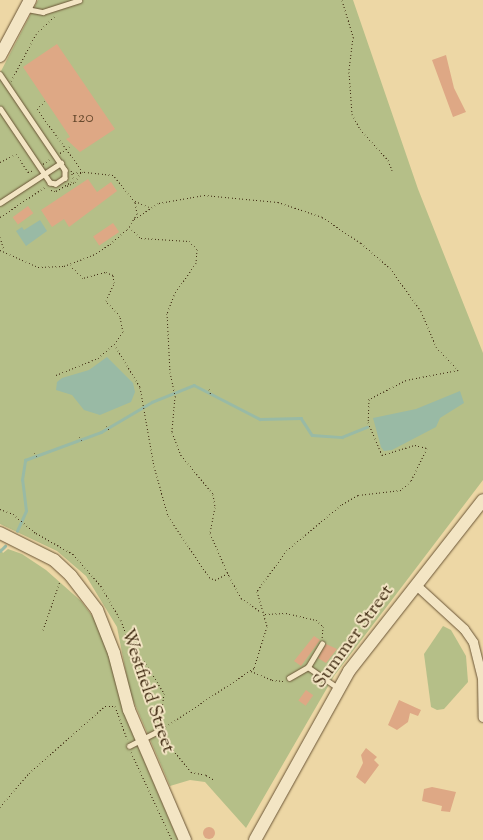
<!DOCTYPE html>
<html>
<head>
<meta charset="utf-8">
<style>
  body { margin:0 }
  #map { position:relative; width:483px; height:840px; overflow:hidden; background:#edd7a5; font-family:"Sorts Mill Goudy",serif }
  div>[style] { position:absolute }
  [style*='--x'] { left:calc(var(--x)*1px); top:calc(var(--y)*1px); width:calc(var(--w)*1px); rotate:calc(var(--a)*1deg) }
  .green>* { inset:0; background:#b5bf88 }
  .water>* { inset:0; background:#99baa5 }
  .stream>* { height:2.5px; margin:-1.25px; padding:0 1.25px; transform-origin:1.25px; border-radius:1.25px; background:#99baa5 }
  .building>* { inset:0; background:#dea885; transform-origin:0 0 }
  .round { border-radius:50% }
  .path>* { height:1px; margin-top:-0.5px; transform-origin:0; background:repeating-linear-gradient(90deg,#3f2a11 0 1px,transparent 0 3.5px) }
  .roads { filter:drop-shadow(0 0 1px #6a5536) drop-shadow(0 0 1px #6a5536) }
  .lane>* { height:4.5px; margin:-2.25px; padding:0 2.25px; transform-origin:2.25px; border-radius:2.25px; background:#f3e5c4 }
  .street>* { height:9px; margin:-4.5px; padding:0 4.5px; transform-origin:4.5px; border-radius:4.5px; background:#f3e5c4 }
  .secondary>* { height:12px; margin:-6px; padding:0 6px; transform-origin:6px; border-radius:6px; background:#f3e5c4 }
  span { translate:-50% -50%; white-space:nowrap; text-align:center; line-height:1.15; -webkit-text-stroke:4px #f3e5c4; paint-order:stroke }
  .number-label { font-size:16px; color:#674a2e }
  .number-label span { -webkit-text-stroke-width:0 }
  .street-label { font-size:19px; color:#3f2a11 }
</style>
</head>
<body>
<div id="map">
  <div class="green">
    <i style="clip-path:polygon(38px 0,353px 0,418px 189px,483px 353px,483px 480px,334px 676px,246px 828px,205px 782px,190px 780px,170px 786px,130px 693px,117px 627px,86px 576px,57px 551px,0 524px,0 73px)"></i>
    <i style="clip-path:polygon(0 548px,3px 553px,8px 549px,22px 554px,46px 570px,81px 601px,93px 617px,104px 639px,137px 744px,178px 840px,0 840px)"></i>
    <i style="clip-path:polygon(443px 626px,451px 630px,466px 656px,468px 682px,444px 709px,437px 710px,431px 707px,424px 654px)"></i>
  </div>
  <div class="water">
    <i style="clip-path:polygon(40px 220px,47px 231px,26px 246px,16px 231px,22px 227px,24px 230px)"></i>
    <i style="clip-path:polygon(107px 357px,133px 383px,135px 392px,131px 402px,100px 415px,84px 410px,72px 395px,56px 390px,57px 382px,62px 378px,89px 370px)"></i>
    <i style="clip-path:polygon(460px 391px,464px 403px,440px 418px,436px 427px,392px 450px,384px 451px,381px 447px,373px 418px,416px 409px)"></i>
  </div>
  <div class="stream">
    <i style="--x:17;--y:531;--w:22;--a:-66"></i>
    <i style="--x:26;--y:511;--w:31;--a:-97"></i>
    <i style="--x:22;--y:480;--w:20;--a:-81"></i>
    <i style="--x:25;--y:460;--w:81;--a:-20.2"></i>
    <i style="--x:101;--y:432;--w:59;--a:-30.5"></i>
    <i style="--x:152;--y:402;--w:45;--a:-22"></i>
    <i style="--x:194;--y:385;--w:74;--a:27.3"></i>
    <i style="--x:260;--y:419;--w:41;--a:-1.4"></i>
    <i style="--x:301;--y:418;--w:20;--a:57"></i>
    <i style="--x:312;--y:435;--w:30;--a:4"></i>
    <i style="--x:342;--y:437;--w:27;--a:-22"></i>
    <i style="--x:0;--y:551;--w:7;--a:-45"></i>
  </div>
  <div class="building">
    <i style="clip-path:polygon(57px 44px,115px 129px,80px 152px,66px 139px,70px 137px,23px 67px)"></i>
    <i style="clip-path:polygon(446px 55px,454px 88px,466px 112px,453px 117px,432px 60px)"></i>
    <i style="clip-path:polygon(88px 179px,97px 192px,111px 182px,117px 191px,69px 227px,64px 219px,52px 227px,41px 210px)"></i>
    <i style="left:28px;top:206px;width:9px;height:19px;rotate:54deg"></i>
    <i style="left:113px;top:223px;width:11px;height:24px;rotate:56deg"></i>
    <i style="clip-path:polygon(314px 636px,320px 640px,301px 666px,294px 661px)"></i>
    <i style="clip-path:polygon(326px 644px,337px 649px,326px 663px,318px 658px)"></i>
    <i style="left:306px;top:690px;width:9px;height:13px;rotate:36deg"></i>
    <i style="clip-path:polygon(399px 700px,421px 710px,418px 716px,410px 713px,408px 722px,397px 730px,388px 725px)"></i>
    <i style="clip-path:polygon(366px 748px,377px 757px,374px 760px,379px 765px,365px 784px,356px 777px,363px 763px,361px 755px)"></i>
    <i style="clip-path:polygon(432px 787px,456px 792px,450px 812px,441px 811px,442px 806px,422px 801px,424px 789px)"></i>
    <i class="round" style="left:203px;top:827px;width:12px;height:12px"></i>
  </div>
  <div class="path">
    <i style="--x:342;--y:0;--w:39;--a:73"></i>
    <i style="--x:353;--y:37;--w:35;--a:97"></i>
    <i style="--x:349;--y:72;--w:42;--a:85.9"></i>
    <i style="--x:352;--y:114;--w:17;--a:62"></i>
    <i style="--x:360;--y:129;--w:42;--a:47.9"></i>
    <i style="--x:388;--y:160;--w:11;--a:68"></i>
    <i style="--x:11;--y:81;--w:53;--a:-62"></i>
    <i style="--x:36;--y:34;--w:28;--a:-44"></i>
    <i style="--x:60;--y:153;--w:12;--a:-35"></i>
    <i style="--x:0;--y:162;--w:18;--a:-27"></i>
    <i style="--x:16;--y:154;--w:22;--a:56"></i>
    <i style="--x:28;--y:172;--w:6;--a:-18"></i>
    <i style="--x:43;--y:164;--w:9;--a:-36"></i>
    <i style="--x:73;--y:173;--w:9;--a:-6"></i>
    <i style="--x:67;--y:186;--w:9;--a:-27"></i>
    <i style="--x:75;--y:182;--w:12;--a:-59"></i>
    <i style="--x:51;--y:190;--w:5;--a:11"></i>
    <i style="--x:56;--y:191;--w:17;--a:-31"></i>
    <i style="--x:71;--y:182;--w:4;--a:-63"></i>
    <i style="--x:73;--y:178;--w:8;--a:-104"></i>
    <i style="--x:135;--y:201;--w:15;--a:23"></i>
    <i style="--x:0;--y:217;--w:54;--a:-33.7"></i>
    <i style="--x:134;--y:219;--w:30;--a:-33"></i>
    <i style="--x:159;--y:203;--w:46;--a:-10.1"></i>
    <i style="--x:204;--y:195;--w:74;--a:5.4"></i>
    <i style="--x:278;--y:202;--w:46;--a:18.8"></i>
    <i style="--x:322;--y:217;--w:47;--a:33.7"></i>
    <i style="--x:361;--y:243;--w:38;--a:41"></i>
    <i style="--x:390;--y:268;--w:53;--a:54.2"></i>
    <i style="--x:421;--y:311;--w:39;--a:67"></i>
    <i style="--x:436;--y:347;--w:32;--a:46"></i>
    <i style="--x:458;--y:370;--w:53;--a:169.1"></i>
    <i style="--x:406;--y:380;--w:42;--a:152.8"></i>
    <i style="--x:369;--y:399;--w:23;--a:92"></i>
    <i style="--x:368;--y:422;--w:36;--a:67"></i>
    <i style="--x:382;--y:455;--w:34;--a:-17"></i>
    <i style="--x:415;--y:445;--w:12;--a:14"></i>
    <i style="--x:427;--y:448;--w:37;--a:116"></i>
    <i style="--x:411;--y:481;--w:13;--a:138"></i>
    <i style="--x:401;--y:490;--w:43;--a:173.4"></i>
    <i style="--x:358;--y:495;--w:20;--a:150"></i>
    <i style="--x:341;--y:505;--w:70;--a:140.2"></i>
    <i style="--x:287;--y:550;--w:51;--a:126.2"></i>
    <i style="--x:257;--y:591;--w:36;--a:74"></i>
    <i style="--x:267;--y:626;--w:44;--a:107.2"></i>
    <i style="--x:254;--y:668;--w:107;--a:146.5"></i>
    <i style="--x:129;--y:227;--w:16;--a:43"></i>
    <i style="--x:141;--y:238;--w:48;--a:3.6"></i>
    <i style="--x:189;--y:241;--w:11;--a:45"></i>
    <i style="--x:197;--y:249;--w:14;--a:94"></i>
    <i style="--x:196;--y:263;--w:39;--a:125"></i>
    <i style="--x:174;--y:295;--w:19;--a:111"></i>
    <i style="--x:167;--y:313;--w:59;--a:87.1"></i>
    <i style="--x:170;--y:372;--w:25;--a:78"></i>
    <i style="--x:175;--y:396;--w:36;--a:95"></i>
    <i style="--x:172;--y:432;--w:25;--a:69"></i>
    <i style="--x:181;--y:455;--w:50;--a:50.6"></i>
    <i style="--x:213;--y:494;--w:13;--a:81"></i>
    <i style="--x:215;--y:507;--w:26;--a:101"></i>
    <i style="--x:210;--y:533;--w:47;--a:66.2"></i>
    <i style="--x:229;--y:576;--w:25;--a:61"></i>
    <i style="--x:241;--y:598;--w:24;--a:35"></i>
    <i style="--x:0;--y:237;--w:14;--a:73"></i>
    <i style="--x:0;--y:250;--w:42;--a:24.1"></i>
    <i style="--x:38;--y:267;--w:26;--a:-2"></i>
    <i style="--x:64;--y:266;--w:31;--a:-21"></i>
    <i style="--x:93;--y:255;--w:20;--a:-33"></i>
    <i style="--x:110;--y:244;--w:23;--a:-41"></i>
    <i style="--x:127;--y:229;--w:18;--a:-56"></i>
    <i style="--x:137;--y:214;--w:12;--a:-99"></i>
    <i style="--x:135;--y:202;--w:35;--a:-129"></i>
    <i style="--x:113;--y:175;--w:30;--a:-174"></i>
    <i style="--x:83;--y:172;--w:78;--a:-126.1"></i>
    <i style="--x:37;--y:109;--w:11;--a:-45"></i>
    <i style="--x:114;--y:344;--w:50;--a:58.8"></i>
    <i style="--x:140;--y:387;--w:80;--a:80"></i>
    <i style="--x:154;--y:466;--w:52;--a:74.4"></i>
    <i style="--x:168;--y:516;--w:73;--a:56.1"></i>
    <i style="--x:209;--y:577;--w:7;--a:27"></i>
    <i style="--x:215;--y:580;--w:15;--a:-28"></i>
    <i style="--x:56;--y:375;--w:45;--a:-22"></i>
    <i style="--x:98;--y:358;--w:21;--a:-41"></i>
    <i style="--x:114;--y:344;--w:15;--a:-53"></i>
    <i style="--x:123;--y:332;--w:16;--a:-101"></i>
    <i style="--x:120;--y:316;--w:21;--a:-133"></i>
    <i style="--x:106;--y:301;--w:20;--a:-66"></i>
    <i style="--x:114;--y:283;--w:8;--a:-97"></i>
    <i style="--x:113;--y:275;--w:9;--a:-159"></i>
    <i style="--x:105;--y:272;--w:23;--a:165"></i>
    <i style="--x:83;--y:278;--w:18;--a:-135"></i>
    <i style="--x:209;--y:389;--w:6;--a:72"></i>
    <i style="--x:106;--y:426;--w:6;--a:51"></i>
    <i style="--x:79;--y:437;--w:6;--a:45"></i>
    <i style="--x:34;--y:453;--w:6;--a:45"></i>
    <i style="--x:0;--y:509;--w:14;--a:21"></i>
    <i style="--x:13;--y:514;--w:30;--a:40"></i>
    <i style="--x:36;--y:533;--w:43;--a:29.6"></i>
    <i style="--x:73;--y:554;--w:43;--a:48.8"></i>
    <i style="--x:101;--y:586;--w:39;--a:60"></i>
    <i style="--x:121;--y:620;--w:31;--a:71"></i>
    <i style="--x:131;--y:649;--w:18;--a:43"></i>
    <i style="--x:144;--y:661;--w:38;--a:58"></i>
    <i style="--x:164;--y:693;--w:32;--a:97"></i>
    <i style="--x:265;--y:614;--w:21;--a:-3"></i>
    <i style="--x:286;--y:613;--w:31;--a:13"></i>
    <i style="--x:316;--y:620;--w:9;--a:41"></i>
    <i style="--x:323;--y:626;--w:13;--a:94"></i>
    <i style="--x:43;--y:630;--w:52;--a:-70.9"></i>
    <i style="--x:251;--y:671;--w:23;--a:23"></i>
    <i style="--x:272;--y:680;--w:12;--a:5"></i>
    <i style="--x:162;--y:736;--w:46;--a:51.1"></i>
    <i style="--x:191;--y:772;--w:15;--a:11"></i>
    <i style="--x:206;--y:775;--w:9;--a:32"></i>
    <i style="--x:131;--y:752;--w:97;--a:65"></i>
    <i style="--x:0;--y:807;--w:45;--a:-49.5"></i>
    <i style="--x:29;--y:773;--w:101;--a:-41.4"></i>
    <i style="--x:105;--y:706;--w:10;--a:0"></i>
    <i style="--x:115;--y:706;--w:35;--a:70"></i>
  </div>
  <div class="roads">
    <div class="lane">
      <i style="--x:27;--y:9;--w:16;--a:11"></i>
      <i style="--x:43;--y:12;--w:38;--a:-18"></i>
      <i style="--x:0;--y:74;--w:116;--a:55.9"></i>
      <i style="--x:65;--y:170;--w:8;--a:90"></i>
      <i style="--x:65;--y:178;--w:11;--a:146"></i>
      <i style="--x:56;--y:184;--w:6;--a:-171"></i>
      <i style="--x:50;--y:183;--w:89;--a:-124"></i>
      <i style="--x:0;--y:203;--w:73;--a:-33.3"></i>
      <i style="--x:308;--y:667;--w:35;--a:35"></i>
      <i style="--x:289;--y:678;--w:22;--a:-30"></i>
      <i style="--x:308;--y:667;--w:27;--a:-59"></i>
      <i style="--x:129;--y:746;--w:35;--a:-27"></i>
    </div>
    <div class="street">
      <i style="--x:416;--y:585;--w:65;--a:42.5"></i>
      <i style="--x:464;--y:629;--w:16;--a:55"></i>
      <i style="--x:473;--y:642;--w:37;--a:76"></i>
      <i style="--x:482;--y:678;--w:39;--a:89"></i>
    </div>
    <div class="secondary">
      <i style="--x:0;--y:56;--w:64;--a:-61.8"></i>
      <i style="--x:0;--y:533;--w:60;--a:26.6"></i>
      <i style="--x:54;--y:560;--w:23;--a:43"></i>
      <i style="--x:71;--y:576;--w:43;--a:52.6"></i>
      <i style="--x:97;--y:610;--w:46;--a:68.4"></i>
      <i style="--x:114;--y:653;--w:59;--a:75.3"></i>
      <i style="--x:129;--y:710;--w:142;--a:66.7"></i>
      <i style="--x:255;--y:840;--w:193;--a:-60.9"></i>
      <i style="--x:349;--y:671;--w:217;--a:-51.9"></i>
    </div>
  </div>
  <div class="number-label">
    <span style="left:83px;top:119px">120</span>
  </div>
  <div class="street-label">
    <span style="left:354px;top:637px;rotate:-54deg">Summer Street</span>
    <span style="left:147px;top:691px;rotate:71deg">Westfield Street</span>
  </div>
</div>
</body>
</html>
